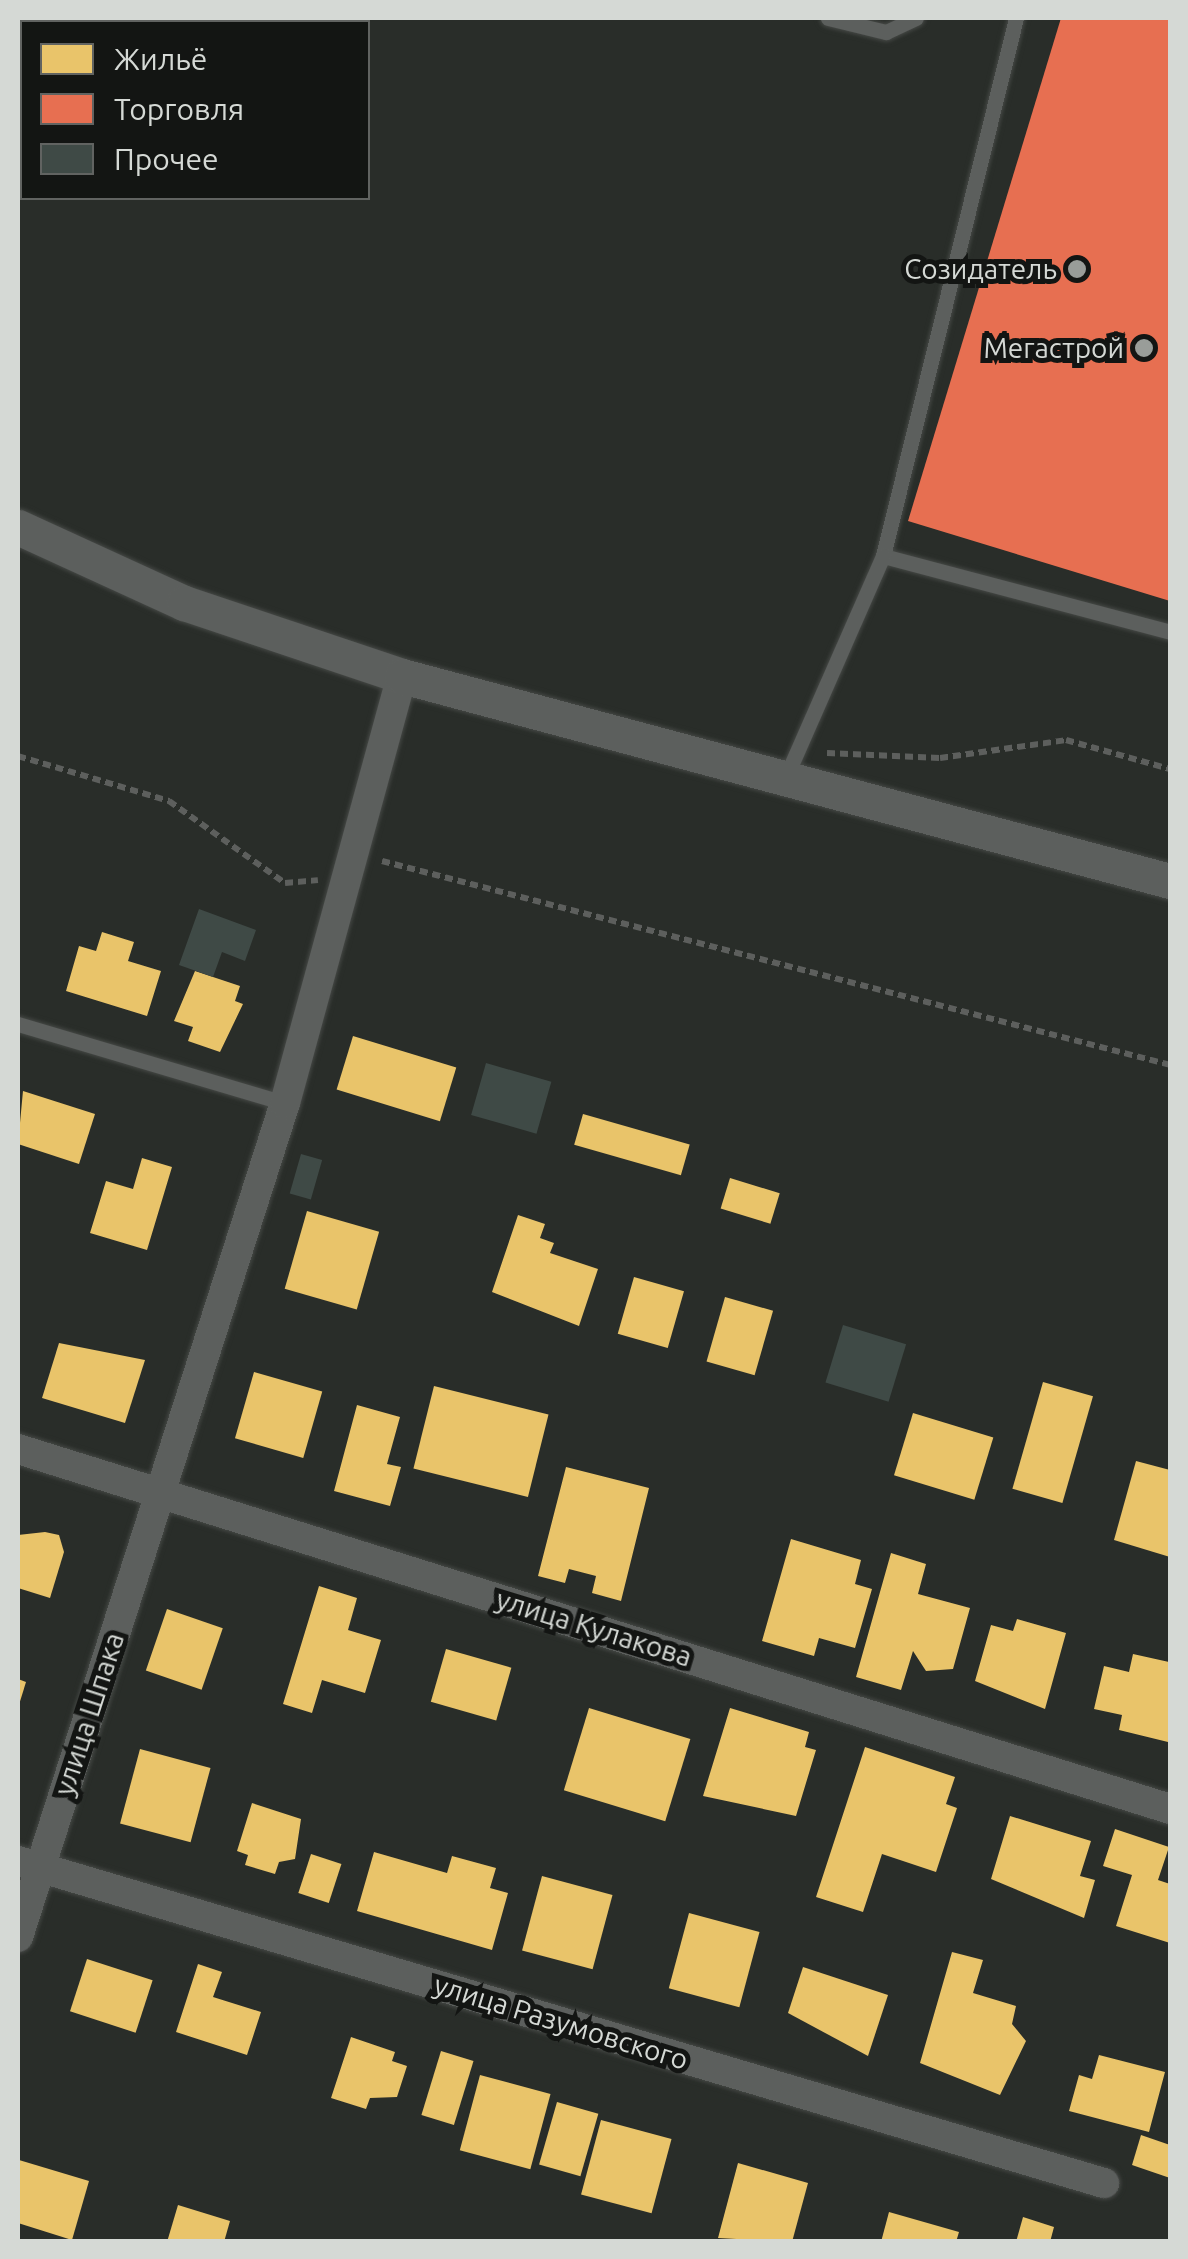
<!DOCTYPE html>
<html>
<head>
<meta charset="utf-8">
<style>
  body { margin:0 }
  #map { position:relative; width:1188px; height:2259px; overflow:hidden; background:#292d29; font-family:Ubuntu,sans-serif }
  div>[style] { position:absolute }
  [style*='--x'] { left:calc(var(--x)*1px); top:calc(var(--y)*1px); width:calc(var(--w)*1px); rotate:calc(var(--a)*1deg) }
  .homes>* { inset:0; background:#e9c46a; transform-origin:0 0 }
  .shops>* { inset:0; background:#e76f51 }
  .building>* { inset:0; background:#3f4a46; transform-origin:0 0 }
  .path>* { height:6px; margin-top:-3px; transform-origin:0; background:repeating-linear-gradient(90deg,#5d5f5d 0 8px,transparent 0 13px) }
  .roads { filter:drop-shadow(0 0 2px #454845) drop-shadow(0 0 2px #454845) }
  .service>* { height:15px; margin:-7.5px; padding:0 7.5px; transform-origin:7.5px; border-radius:7.5px; background:#5c5f5d }
  .minor>* { height:30px; margin:-15px; padding:0 15px; transform-origin:15px; border-radius:15px; background:#5c5f5d }
  .tertiary>* { height:35px; margin:-17.5px; padding:0 17.5px; transform-origin:17.5px; border-radius:17.5px; background:#5c5f5d }
  .dots>* { width:28px; height:28px; translate:-50% -50%; box-sizing:border-box; border:5px solid #131513; border-radius:50% }
  span { translate:-50% -50%; white-space:nowrap; text-align:center; line-height:1.15; -webkit-text-stroke:10px #131513; paint-order:stroke }
  .poi-label { font-size:28px; color:#d5d9d5 }
  .right { translate:-100% -50%; text-align:right }
  .street-label { font-size:28px; color:#d5d9d5 }
  .frame { position:absolute; inset:0; border:20px solid #d5d9d5; pointer-events:none }
  .legend { position:absolute; left:20px; top:20px; width:350px; height:180px; box-sizing:border-box; background:#131513; border:2px solid #616361; margin:0; padding:12px 18px; list-style:none; font-size:30px; color:#d5d9d5 }
  .legend li { display:flex; align-items:center; gap:20px; height:50px }
  .legend b { width:50px; border:2px solid #616361 }
</style>
</head>
<body>
<div id="map">
  <div class="homes">
    <i style="clip-path:polygon(102px 932px,134px 942px,128px 961px,161px 971px,147px 1016px,66px 991px,79px 946px,96px 951px)"></i>
    <i style="clip-path:polygon(195px 971px,240px 986px,235px 1001px,243px 1004px,220px 1052px,188px 1041px,193px 1027px,174px 1021px)"></i>
    <i style="left:353px;top:1036px;width:108px;height:56px;rotate:17deg"></i>
    <i style="clip-path:polygon(23px 1091px,95px 1114px,79px 1164px,18px 1144px)"></i>
    <i style="left:583px;top:1114px;width:111px;height:32px;rotate:16deg"></i>
    <i style="clip-path:polygon(142px 1158px,172px 1167px,147px 1250px,90px 1233px,106px 1181px,133px 1189px)"></i>
    <i style="left:730px;top:1178px;width:52px;height:32px;rotate:17deg"></i>
    <i style="left:307px;top:1211px;width:75px;height:81px;rotate:16deg"></i>
    <i style="clip-path:polygon(518px 1215px,545px 1224px,540px 1238px,554px 1243px,550px 1253px,598px 1269px,579px 1326px,492px 1292px)"></i>
    <i style="left:634px;top:1277px;width:52px;height:59px;rotate:16deg"></i>
    <i style="left:725px;top:1297px;width:50px;height:67px;rotate:16deg"></i>
    <i style="clip-path:polygon(59px 1343px,145px 1360px,125px 1423px,42px 1398px)"></i>
    <i style="left:254px;top:1372px;width:71px;height:69px;rotate:16deg"></i>
    <i style="left:1043px;top:1382px;width:52px;height:111px;rotate:16deg"></i>
    <i style="left:434px;top:1386px;width:118px;height:85px;rotate:14deg"></i>
    <i style="clip-path:polygon(357px 1405px,400px 1417px,387px 1464px,401px 1467px,390px 1506px,334px 1491px)"></i>
    <i style="left:913px;top:1413px;width:84px;height:65px;rotate:17deg"></i>
    <i style="clip-path:polygon(1136px 1461px,1170px 1470px,1170px 1557px,1114px 1540px)"></i>
    <i style="clip-path:polygon(566px 1467px,649px 1488px,621px 1601px,592px 1593px,596px 1576px,569px 1569px,565px 1583px,538px 1576px)"></i>
    <i style="clip-path:polygon(45px 1532px,59px 1535px,64px 1552px,50px 1598px,18px 1588px,18px 1535px)"></i>
    <i style="clip-path:polygon(791px 1539px,861px 1560px,855px 1584px,872px 1589px,855px 1648px,819px 1638px,814px 1656px,762px 1641px)"></i>
    <i style="clip-path:polygon(891px 1553px,926px 1564px,918px 1594px,970px 1608px,953px 1669px,926px 1671px,913px 1651px,901px 1690px,856px 1677px)"></i>
    <i style="clip-path:polygon(319px 1586px,357px 1598px,348px 1630px,381px 1640px,365px 1693px,322px 1680px,312px 1713px,283px 1704px)"></i>
    <i style="left:167px;top:1609px;width:59px;height:65px;rotate:19deg"></i>
    <i style="clip-path:polygon(1017px 1619px,1066px 1633px,1045px 1709px,975px 1681px,991px 1625px,1013px 1631px)"></i>
    <i style="left:446px;top:1649px;width:68px;height:55px;rotate:16deg"></i>
    <i style="clip-path:polygon(1133px 1654px,1169px 1662px,1168px 1742px,1119px 1730px,1122px 1715px,1094px 1709px,1104px 1666px,1129px 1672px)"></i>
    <i style="clip-path:polygon(18px 1679px,26px 1682px,18px 1708px)"></i>
    <i style="left:589px;top:1708px;width:106px;height:86px;rotate:17deg"></i>
    <i style="clip-path:polygon(730px 1708px,809px 1732px,805px 1747px,816px 1750px,796px 1816px,703px 1796px)"></i>
    <i style="clip-path:polygon(865px 1747px,955px 1777px,946px 1804px,957px 1808px,936px 1872px,882px 1854px,863px 1912px,816px 1897px)"></i>
    <i style="left:140px;top:1749px;width:73px;height:77px;rotate:15deg"></i>
    <i style="clip-path:polygon(252px 1803px,301px 1819px,295px 1859px,279px 1862px,275px 1874px,245px 1865px,248px 1855px,237px 1851px)"></i>
    <i style="clip-path:polygon(1010px 1816px,1091px 1841px,1080px 1876px,1095px 1880px,1084px 1918px,991px 1879px)"></i>
    <i style="clip-path:polygon(1115px 1829px,1169px 1847px,1158px 1880px,1170px 1884px,1170px 1943px,1116px 1926px,1132px 1875px,1103px 1866px)"></i>
    <i style="clip-path:polygon(374px 1852px,447px 1873px,452px 1856px,496px 1868px,490px 1888px,508px 1893px,492px 1950px,357px 1911px)"></i>
    <i style="left:311px;top:1854px;width:32px;height:41px;rotate:18deg"></i>
    <i style="left:542px;top:1876px;width:73px;height:77px;rotate:15deg"></i>
    <i style="left:689px;top:1913px;width:73px;height:78px;rotate:15deg"></i>
    <i style="clip-path:polygon(952px 1952px,983px 1960px,973px 1993px,1016px 2006px,1012px 2024px,1026px 2041px,1000px 2095px,920px 2063px)"></i>
    <i style="left:87px;top:1959px;width:69px;height:55px;rotate:18deg"></i>
    <i style="clip-path:polygon(198px 1964px,222px 1972px,213px 1997px,261px 2012px,247px 2055px,176px 2032px)"></i>
    <i style="clip-path:polygon(803px 1967px,888px 1995px,868px 2056px,788px 2013px)"></i>
    <i style="clip-path:polygon(351px 2037px,395px 2052px,392px 2061px,407px 2066px,397px 2097px,370px 2098px,366px 2109px,331px 2098px)"></i>
    <i style="left:441px;top:2051px;width:34px;height:67px;rotate:17deg"></i>
    <i style="clip-path:polygon(1099px 2055px,1165px 2072px,1149px 2132px,1069px 2111px,1079px 2075px,1092px 2079px)"></i>
    <i style="left:480px;top:2075px;width:73px;height:78px;rotate:15deg"></i>
    <i style="left:557px;top:2102px;width:43px;height:65px;rotate:16deg"></i>
    <i style="left:601px;top:2120px;width:73px;height:77px;rotate:15deg"></i>
    <i style="clip-path:polygon(1141px 2135px,1170px 2145px,1170px 2178px,1132px 2165px)"></i>
    <i style="clip-path:polygon(19px 2160px,89px 2181px,72px 2240px,18px 2223px)"></i>
    <i style="clip-path:polygon(738px 2163px,808px 2183px,792px 2242px,718px 2238px)"></i>
    <i style="clip-path:polygon(178px 2205px,230px 2221px,224px 2242px,167px 2242px)"></i>
    <i style="clip-path:polygon(889px 2212px,959px 2232px,956px 2242px,881px 2242px)"></i>
    <i style="clip-path:polygon(1023px 2217px,1054px 2227px,1050px 2242px,1016px 2242px)"></i>
  </div>
  <div class="shops">
    <i style="clip-path:polygon(1061px 18px,1170px 18px,1170px 601px,908px 521px)"></i>
  </div>
  <div class="building">
    <i style="clip-path:polygon(199px 909px,256px 930px,245px 961px,222px 952px,213px 977px,179px 965px)"></i>
    <i style="left:486px;top:1063px;width:68px;height:54px;rotate:16deg"></i>
    <i style="left:301px;top:1154px;width:22px;height:41px;rotate:16deg"></i>
    <i style="left:843px;top:1325px;width:66px;height:60px;rotate:17deg"></i>
  </div>
  <div class="path">
    <i style="--x:827;--y:753;--w:113;--a:2.5"></i>
    <i style="--x:940;--y:758;--w:127;--a:-8.1"></i>
    <i style="--x:1066;--y:740;--w:108;--a:15.6"></i>
    <i style="--x:18;--y:756;--w:158;--a:16.6"></i>
    <i style="--x:169;--y:801;--w:142;--a:35.3"></i>
    <i style="--x:285;--y:883;--w:33;--a:-5"></i>
    <i style="--x:382;--y:861;--w:814;--a:14.51"></i>
  </div>
  <div class="roads">
    <div class="service">
      <i style="--x:828;--y:18;--w:60;--a:13.6"></i>
      <i style="--x:886;--y:32;--w:33;--a:-25"></i>
      <i style="--x:1016;--y:18;--w:554;--a:103.89"></i>
      <i style="--x:883;--y:556;--w:297;--a:14.8"></i>
      <i style="--x:785;--y:779;--w:244;--a:-66.3"></i>
      <i style="--x:18;--y:1024;--w:278;--a:16.5"></i>
    </div>
    <div class="minor">
      <i style="--x:18;--y:1449;--w:1207;--a:17.35"></i>
      <i style="--x:18;--y:1861;--w:1133;--a:16.52"></i>
      <i style="--x:18;--y:1937;--w:876;--a:-72.25"></i>
      <i style="--x:285;--y:1103;--w:443;--a:-74.7"></i>
    </div>
    <div class="tertiary">
      <i style="--x:18;--y:527;--w:183;--a:24.6"></i>
      <i style="--x:184;--y:603;--w:230;--a:18.5"></i>
      <i style="--x:402;--y:676;--w:795;--a:14.95"></i>
    </div>
  </div>
  <div class="dots">
    <i style="left:1077px;top:269px;background:#999d99"></i>
    <i style="left:1144px;top:348px;background:#999d99"></i>
  </div>
  <div class="poi-label">
    <span class="right" style="left:1057px;top:269px">Созидатель</span>
    <span class="right" style="left:1124px;top:348px">Мегастрой</span>
  </div>
  <div class="street-label">
    <span style="left:594px;top:1628px;rotate:17deg">улица Кулакова</span>
    <span style="left:89px;top:1714px;rotate:-72deg">улица Шпака</span>
    <span style="left:561px;top:2022px;rotate:17deg">улица Разумовского</span>
  </div>
  <div class="frame"></div>
  <ul class="legend">
  <li><b style="height:28px;background:#e9c46a"></b>Жильё</li>
  <li><b style="height:28px;background:#e76f51"></b>Торговля</li>
  <li><b style="height:28px;background:#3f4a46"></b>Прочее</li>
  </ul>
</div>
</body>
</html>
